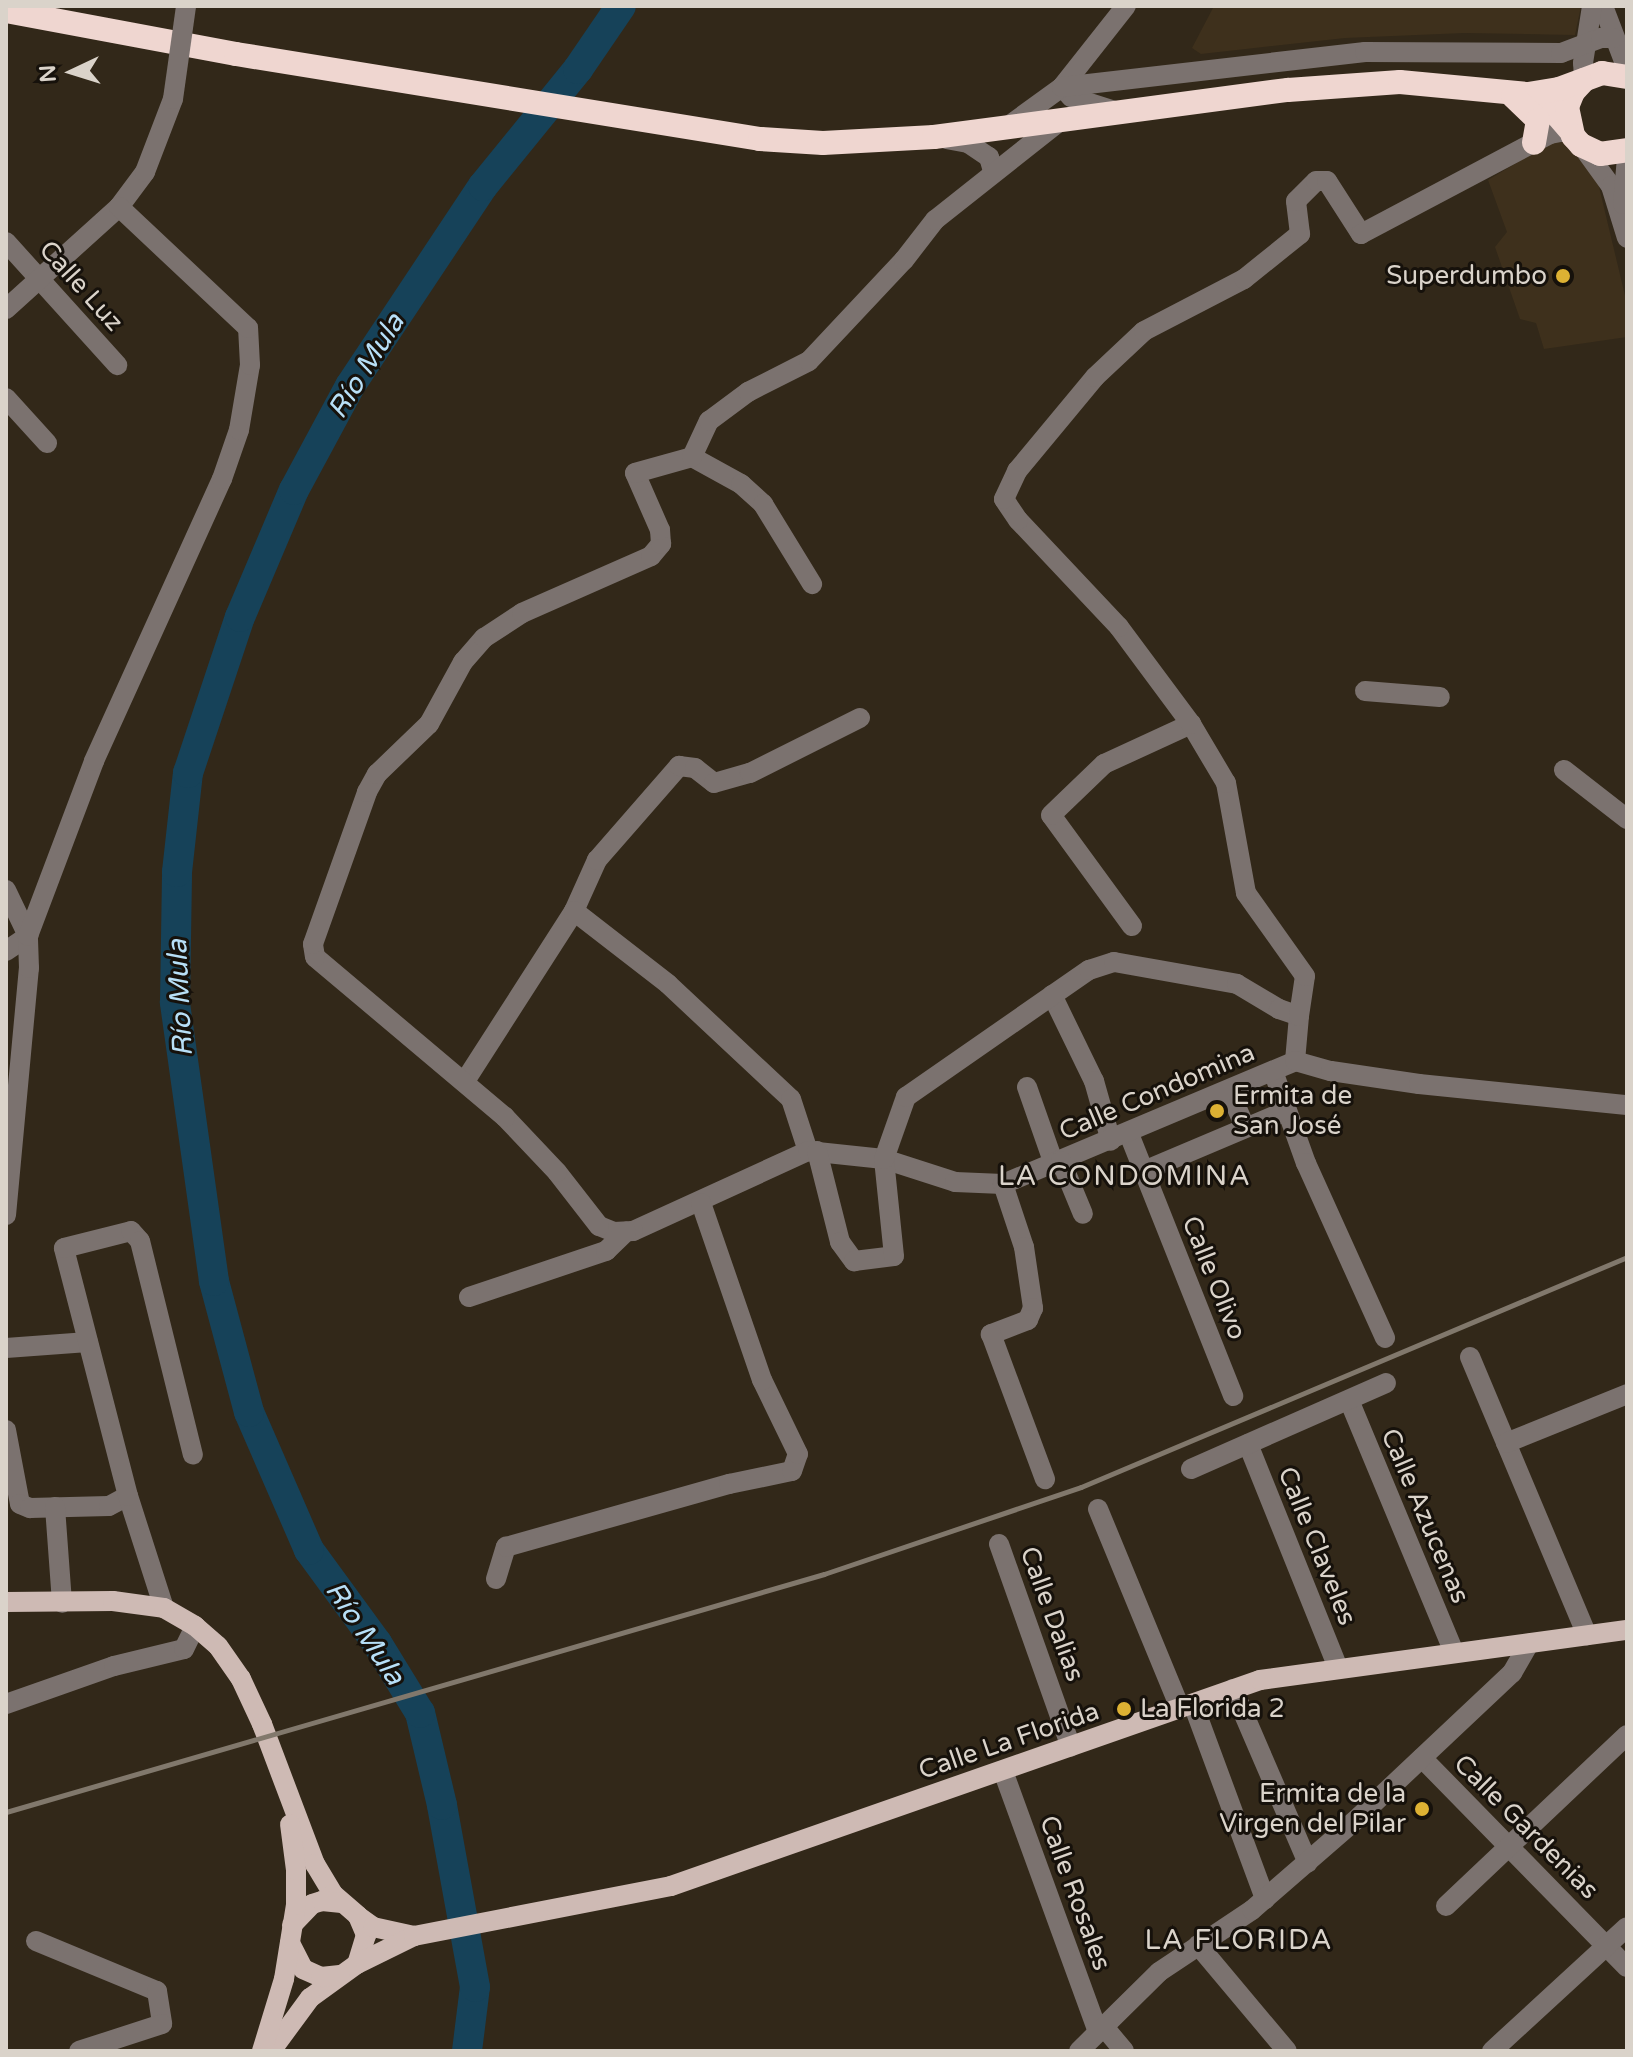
<!DOCTYPE html>
<html>
<head>
<meta charset="utf-8">
<style>
  body { margin:0 }
  #map { position:relative; width:1633px; height:2057px; overflow:hidden; background:#322819; font-family:"Varela Round",sans-serif }
  div>[style] { position:absolute }
  [style*='--x'] { left:calc(var(--x)*1px); top:calc(var(--y)*1px); width:calc(var(--w)*1px); rotate:calc(var(--a)*1deg) }
  .built>* { inset:0; background:#3e301c }
  .river>* { height:30px; margin:-15px; padding:0 15px; transform-origin:15px; border-radius:15px; background:#164259 }
  .minor>* { height:20px; margin:-10px; padding:0 10px; transform-origin:10px; border-radius:10px; background:#7b726f }
  .major>* { height:20px; margin:-10px; padding:0 10px; transform-origin:10px; border-radius:10px; background:#cebab4 }
  .highway>* { height:24px; margin:-12px; padding:0 12px; transform-origin:12px; border-radius:12px; background:#efd6d0 }
  .rail>* { height:5px; margin:-2.5px; padding:0 2.5px; transform-origin:2.5px; border-radius:2.5px; background:#81786c }
  .minor-bridge>* { height:20px; margin:-10px; padding:0 10px; transform-origin:10px; border-radius:10px; background:#7b726f }
  .dots>* { width:22px; height:22px; translate:-50% -50%; box-sizing:border-box; border:4px solid #16110b; border-radius:50% }
  span { translate:-50% -50%; white-space:nowrap; text-align:center; line-height:1.15; -webkit-text-stroke:6px #16110b; paint-order:stroke }
  .poi-label { font-size:26px; color:#dad3ca }
  .right { translate:-100% -50%; text-align:right }
  .left { translate:0 -50%; text-align:left }
  .street-label { font-size:26px; color:#dad3ca }
  .water-label { font-size:28px; color:#b7dff7; font-style:italic }
  .neighbourhood-label { font-size:28px; color:#dad3ca; letter-spacing:2px }
  .frame { position:absolute; inset:0; border:8px solid #dad3ca; pointer-events:none }
  .north { position:absolute; left:32px; top:32px; width:80px; height:80px; -webkit-text-stroke:6px #16110b; paint-order:stroke; rotate:266deg; font-size:22px; font-weight:700; line-height:32px; text-align:center; color:#dad3ca }
  .north::after { content:''; display:block; margin:auto; width:28px; height:36px; background:#dad3ca; clip-path:polygon(50% 0,100% 100%,50% 72%,0 100%) }
</style>
</head>
<body>
<div id="map">
  <div class="built">
    <i style="clip-path:polygon(1214px 6px,1581px 6px,1575px 35px,1464px 33px,1345px 38px,1201px 54px,1192px 48px)"></i>
    <i style="clip-path:polygon(1558px 138px,1595px 170px,1627px 304px,1627px 337px,1544px 349px,1536px 323px,1520px 319px,1495px 247px,1507px 232px,1488px 180px)"></i>
  </div>
  <div class="river">
    <i style="--x:467;--y:2051;--w:64;--a:-82.9"></i>
    <i style="--x:475;--y:1987;--w:185;--a:-100.3"></i>
    <i style="--x:442;--y:1805;--w:95;--a:-103.4"></i>
    <i style="--x:420;--y:1713;--w:82;--a:-121.6"></i>
    <i style="--x:377;--y:1643;--w:115;--a:-126.2"></i>
    <i style="--x:309;--y:1550;--w:150;--a:-113.5"></i>
    <i style="--x:249;--y:1412;--w:136;--a:-105"></i>
    <i style="--x:214;--y:1281;--w:282;--a:-98"></i>
    <i style="--x:175;--y:1002;--w:130;--a:-89.1"></i>
    <i style="--x:177;--y:872;--w:100;--a:-83.7"></i>
    <i style="--x:188;--y:773;--w:164;--a:-71.6"></i>
    <i style="--x:240;--y:617;--w:138;--a:-67"></i>
    <i style="--x:294;--y:490;--w:118;--a:-61.7"></i>
    <i style="--x:350;--y:386;--w:240;--a:-56.4"></i>
    <i style="--x:483;--y:186;--w:151;--a:-50.9"></i>
    <i style="--x:578;--y:69;--w:76;--a:-55.7"></i>
  </div>
  <div class="minor">
    <i style="--x:1603;--y:6;--w:67;--a:69.1"></i>
    <i style="--x:1584;--y:80;--w:17;--a:-93"></i>
    <i style="--x:1583;--y:63;--w:58;--a:-81"></i>
    <i style="--x:1062;--y:87;--w:103;--a:-51.7"></i>
    <i style="--x:1062;--y:87;--w:13;--a:48"></i>
    <i style="--x:1071;--y:97;--w:46;--a:17.7"></i>
    <i style="--x:1007;--y:127;--w:68;--a:-36"></i>
    <i style="--x:1062;--y:87;--w:305;--a:-6.6"></i>
    <i style="--x:1365;--y:52;--w:196;--a:0.3"></i>
    <i style="--x:1561;--y:53;--w:43;--a:-20.6"></i>
    <i style="--x:1601;--y:38;--w:13;--a:0"></i>
    <i style="--x:946;--y:139;--w:22;--a:10"></i>
    <i style="--x:968;--y:143;--w:25;--a:34"></i>
    <i style="--x:989;--y:157;--w:15;--a:74"></i>
    <i style="--x:1582;--y:146;--w:49;--a:54.1"></i>
    <i style="--x:1611;--y:186;--w:54;--a:72.9"></i>
    <i style="--x:1623;--y:204;--w:47;--a:-85.1"></i>
    <i style="--x:6;--y:242;--w:166;--a:47.9"></i>
    <i style="--x:6;--y:309;--w:152;--a:-42.1"></i>
    <i style="--x:119;--y:207;--w:44;--a:-53.4"></i>
    <i style="--x:145;--y:172;--w:78;--a:-69"></i>
    <i style="--x:6;--y:398;--w:61;--a:47.7"></i>
    <i style="--x:692;--y:457;--w:56;--a:28.9"></i>
    <i style="--x:741;--y:484;--w:30;--a:42"></i>
    <i style="--x:763;--y:504;--w:94;--a:58.5"></i>
    <i style="--x:1365;--y:691;--w:75;--a:4.6"></i>
    <i style="--x:1564;--y:770;--w:80;--a:37.9"></i>
    <i style="--x:6;--y:890;--w:51;--a:64.4"></i>
    <i style="--x:574;--y:911;--w:56;--a:-65.7"></i>
    <i style="--x:597;--y:860;--w:125;--a:-48.9"></i>
    <i style="--x:679;--y:766;--w:16;--a:7"></i>
    <i style="--x:695;--y:768;--w:24;--a:38"></i>
    <i style="--x:714;--y:783;--w:37;--a:-16"></i>
    <i style="--x:750;--y:773;--w:123;--a:-26.6"></i>
    <i style="--x:1132;--y:926;--w:137;--a:-126.1"></i>
    <i style="--x:1051;--y:815;--w:74;--a:-43.9"></i>
    <i style="--x:1104;--y:764;--w:96;--a:-24.7"></i>
    <i style="--x:6;--y:951;--w:27;--a:-34"></i>
    <i style="--x:1052;--y:995;--w:96;--a:64"></i>
    <i style="--x:1094;--y:1081;--w:62;--a:74.2"></i>
    <i style="--x:1295;--y:1061;--w:45;--a:-84.9"></i>
    <i style="--x:1273;--y:1071;--w:98;--a:70.3"></i>
    <i style="--x:1306;--y:1163;--w:192;--a:65.7"></i>
    <i style="--x:465;--y:1081;--w:202;--a:-57.3"></i>
    <i style="--x:574;--y:911;--w:119;--a:37.8"></i>
    <i style="--x:668;--y:984;--w:168;--a:43.1"></i>
    <i style="--x:791;--y:1099;--w:55;--a:71.9"></i>
    <i style="--x:1027;--y:1087;--w:82;--a:70.7"></i>
    <i style="--x:1229;--y:1090;--w:40;--a:66.6"></i>
    <i style="--x:1129;--y:1134;--w:282;--a:68.3"></i>
    <i style="--x:808;--y:1151;--w:192;--a:155.4"></i>
    <i style="--x:633;--y:1231;--w:19;--a:177"></i>
    <i style="--x:614;--y:1232;--w:16;--a:-158"></i>
    <i style="--x:599;--y:1226;--w:68;--a:-127.9"></i>
    <i style="--x:557;--y:1172;--w:76;--a:-133.4"></i>
    <i style="--x:505;--y:1117;--w:248;--a:-139.9"></i>
    <i style="--x:315;--y:957;--w:13;--a:-99"></i>
    <i style="--x:313;--y:944;--w:161;--a:-70.4"></i>
    <i style="--x:367;--y:792;--w:21;--a:-61"></i>
    <i style="--x:377;--y:774;--w:72;--a:-43.9"></i>
    <i style="--x:429;--y:724;--w:71;--a:-61.3"></i>
    <i style="--x:463;--y:662;--w:32;--a:-49"></i>
    <i style="--x:484;--y:638;--w:45;--a:-33.3"></i>
    <i style="--x:522;--y:613;--w:141;--a:-23.8"></i>
    <i style="--x:651;--y:556;--w:16;--a:-50"></i>
    <i style="--x:661;--y:544;--w:14;--a:-94"></i>
    <i style="--x:660;--y:530;--w:62;--a:-113.7"></i>
    <i style="--x:635;--y:473;--w:59;--a:-15.7"></i>
    <i style="--x:692;--y:457;--w:40;--a:-65"></i>
    <i style="--x:709;--y:421;--w:49;--a:-36.6"></i>
    <i style="--x:748;--y:392;--w:68;--a:-26.9"></i>
    <i style="--x:809;--y:361;--w:139;--a:-46.8"></i>
    <i style="--x:904;--y:260;--w:51;--a:-52.2"></i>
    <i style="--x:935;--y:220;--w:154;--a:-38.4"></i>
    <i style="--x:808;--y:1151;--w:76;--a:6"></i>
    <i style="--x:884;--y:1159;--w:75;--a:17.9"></i>
    <i style="--x:955;--y:1182;--w:48;--a:2.4"></i>
    <i style="--x:1003;--y:1184;--w:317;--a:-22.8"></i>
    <i style="--x:1295;--y:1061;--w:37;--a:16"></i>
    <i style="--x:1331;--y:1071;--w:89;--a:8.4"></i>
    <i style="--x:1419;--y:1084;--w:209;--a:5.8"></i>
    <i style="--x:817;--y:1151;--w:94;--a:75.8"></i>
    <i style="--x:840;--y:1242;--w:24;--a:54"></i>
    <i style="--x:854;--y:1261;--w:40;--a:-7.1"></i>
    <i style="--x:894;--y:1256;--w:98;--a:-95.9"></i>
    <i style="--x:884;--y:1159;--w:66;--a:-70.5"></i>
    <i style="--x:906;--y:1097;--w:223;--a:-34.8"></i>
    <i style="--x:1089;--y:970;--w:26;--a:-18"></i>
    <i style="--x:1114;--y:962;--w:125;--a:10.1"></i>
    <i style="--x:1237;--y:984;--w:49;--a:30.8"></i>
    <i style="--x:1279;--y:1009;--w:21;--a:19"></i>
    <i style="--x:1299;--y:1016;--w:40;--a:-81.5"></i>
    <i style="--x:1305;--y:976;--w:102;--a:-125.4"></i>
    <i style="--x:1246;--y:893;--w:112;--a:-100.3"></i>
    <i style="--x:1226;--y:783;--w:69;--a:-120.7"></i>
    <i style="--x:1191;--y:724;--w:121;--a:-126.6"></i>
    <i style="--x:1119;--y:627;--w:147;--a:-133.3"></i>
    <i style="--x:1018;--y:520;--w:25;--a:-124"></i>
    <i style="--x:1004;--y:499;--w:31;--a:-65"></i>
    <i style="--x:1017;--y:471;--w:122;--a:-50.3"></i>
    <i style="--x:1095;--y:377;--w:67;--a:-43.2"></i>
    <i style="--x:1144;--y:331;--w:113;--a:-27.5"></i>
    <i style="--x:1244;--y:279;--w:72;--a:-38.8"></i>
    <i style="--x:1300;--y:234;--w:33;--a:-97"></i>
    <i style="--x:1296;--y:201;--w:28;--a:-45"></i>
    <i style="--x:1316;--y:181;--w:11;--a:0"></i>
    <i style="--x:1327;--y:181;--w:63;--a:57.3"></i>
    <i style="--x:1361;--y:234;--w:214;--a:-27.9"></i>
    <i style="--x:1550;--y:134;--w:20;--a:-11"></i>
    <i style="--x:1061;--y:1161;--w:57;--a:67.5"></i>
    <i style="--x:1144;--y:1171;--w:154;--a:-22.9"></i>
    <i style="--x:1003;--y:1184;--w:66;--a:71.6"></i>
    <i style="--x:1024;--y:1247;--w:62;--a:81.6"></i>
    <i style="--x:1033;--y:1308;--w:13;--a:113"></i>
    <i style="--x:1028;--y:1320;--w:40;--a:159"></i>
    <i style="--x:991;--y:1334;--w:155;--a:69.6"></i>
    <i style="--x:6;--y:1215;--w:248;--a:-84.7"></i>
    <i style="--x:29;--y:968;--w:32;--a:-92"></i>
    <i style="--x:28;--y:936;--w:187;--a:-69.3"></i>
    <i style="--x:94;--y:761;--w:310;--a:-65.6"></i>
    <i style="--x:222;--y:479;--w:52;--a:-70.9"></i>
    <i style="--x:239;--y:430;--w:66;--a:-80.4"></i>
    <i style="--x:250;--y:365;--w:37;--a:-93"></i>
    <i style="--x:248;--y:328;--w:177;--a:-136.8"></i>
    <i style="--x:469;--y:1297;--w:145;--a:-18.6"></i>
    <i style="--x:606;--y:1251;--w:28;--a:-44"></i>
    <i style="--x:6;--y:1348;--w:82;--a:-4.2"></i>
    <i style="--x:1470;--y:1357;--w:302;--a:67.2"></i>
    <i style="--x:1349;--y:1400;--w:273;--a:67.4"></i>
    <i style="--x:6;--y:1430;--w:75;--a:79.3"></i>
    <i style="--x:20;--y:1504;--w:11;--a:22"></i>
    <i style="--x:30;--y:1508;--w:79;--a:-1.5"></i>
    <i style="--x:109;--y:1506;--w:21;--a:-28"></i>
    <i style="--x:1506;--y:1443;--w:131;--a:-22"></i>
    <i style="--x:1248;--y:1444;--w:241;--a:68.1"></i>
    <i style="--x:1191;--y:1469;--w:213;--a:-23.8"></i>
    <i style="--x:55;--y:1507;--w:96;--a:85.8"></i>
    <i style="--x:1098;--y:1509;--w:215;--a:67.6"></i>
    <i style="--x:999;--y:1544;--w:215;--a:70.5"></i>
    <i style="--x:496;--y:1579;--w:34;--a:-73"></i>
    <i style="--x:506;--y:1547;--w:232;--a:-15.8"></i>
    <i style="--x:729;--y:1484;--w:64;--a:-11.7"></i>
    <i style="--x:792;--y:1471;--w:18;--a:-71"></i>
    <i style="--x:798;--y:1454;--w:82;--a:-115.9"></i>
    <i style="--x:762;--y:1380;--w:187;--a:-109"></i>
    <i style="--x:164;--y:1608;--w:118;--a:-107.8"></i>
    <i style="--x:128;--y:1496;--w:256;--a:-104.5"></i>
    <i style="--x:64;--y:1248;--w:69;--a:-14.2"></i>
    <i style="--x:131;--y:1231;--w:13;--a:48"></i>
    <i style="--x:140;--y:1241;--w:220;--a:76.1"></i>
    <i style="--x:1233;--y:1689;--w:189;--a:66.7"></i>
    <i style="--x:6;--y:1704;--w:114;--a:-19.4"></i>
    <i style="--x:114;--y:1666;--w:72;--a:-13.7"></i>
    <i style="--x:184;--y:1649;--w:25;--a:-64"></i>
    <i style="--x:1193;--y:1704;--w:208;--a:69.7"></i>
    <i style="--x:1422;--y:1758;--w:293;--a:45.6"></i>
    <i style="--x:1003;--y:1771;--w:278;--a:70"></i>
    <i style="--x:1446;--y:1906;--w:249;--a:-43.4"></i>
    <i style="--x:36;--y:1941;--w:131;--a:22.5"></i>
    <i style="--x:157;--y:1991;--w:33;--a:81"></i>
    <i style="--x:162;--y:2024;--w:87;--a:162"></i>
    <i style="--x:1198;--y:1945;--w:138;--a:50"></i>
    <i style="--x:1104;--y:2027;--w:31;--a:50"></i>
    <i style="--x:1079;--y:2051;--w:112;--a:-44.6"></i>
    <i style="--x:1159;--y:1972;--w:112;--a:-33.7"></i>
    <i style="--x:1252;--y:1910;--w:143;--a:-41"></i>
    <i style="--x:1360;--y:1816;--w:209;--a:-43.3"></i>
    <i style="--x:1512;--y:1673;--w:34;--a:-60"></i>
    <i style="--x:1492;--y:2051;--w:183;--a:-42.6"></i>
  </div>
  <div class="major">
    <i style="--x:6;--y:1602;--w:107;--a:-0.5"></i>
    <i style="--x:113;--y:1601;--w:51;--a:7.8"></i>
    <i style="--x:164;--y:1608;--w:36;--a:30"></i>
    <i style="--x:195;--y:1626;--w:30;--a:41"></i>
    <i style="--x:218;--y:1646;--w:40;--a:55.1"></i>
    <i style="--x:241;--y:1679;--w:50;--a:65"></i>
    <i style="--x:262;--y:1724;--w:150;--a:69.3"></i>
    <i style="--x:315;--y:1864;--w:35;--a:59"></i>
    <i style="--x:333;--y:1894;--w:33;--a:41"></i>
    <i style="--x:358;--y:1916;--w:21;--a:67"></i>
    <i style="--x:366;--y:1935;--w:30;--a:107"></i>
    <i style="--x:357;--y:1964;--w:58;--a:144.1"></i>
    <i style="--x:310;--y:1998;--w:66;--a:126.3"></i>
    <i style="--x:358;--y:1916;--w:19;--a:36"></i>
    <i style="--x:373;--y:1927;--w:42;--a:12.4"></i>
    <i style="--x:292;--y:1925;--w:29;--a:-46"></i>
    <i style="--x:312;--y:1904;--w:10;--a:-17"></i>
    <i style="--x:322;--y:1901;--w:20;--a:6"></i>
    <i style="--x:290;--y:1943;--w:29;--a:63"></i>
    <i style="--x:303;--y:1969;--w:20;--a:24"></i>
    <i style="--x:321;--y:1977;--w:19;--a:-6"></i>
    <i style="--x:357;--y:1964;--w:64;--a:-26.2"></i>
    <i style="--x:414;--y:1936;--w:262;--a:-11"></i>
    <i style="--x:671;--y:1886;--w:624;--a:-19.28"></i>
    <i style="--x:1260;--y:1680;--w:370;--a:-7.8"></i>
    <i style="--x:262;--y:2051;--w:75;--a:-73"></i>
    <i style="--x:284;--y:1979;--w:75;--a:-80.8"></i>
    <i style="--x:296;--y:1905;--w:35;--a:-90"></i>
    <i style="--x:296;--y:1870;--w:46;--a:-97.4"></i>
  </div>
  <div class="highway">
    <i style="--x:6;--y:11;--w:234;--a:10.6"></i>
    <i style="--x:236;--y:54;--w:531;--a:9.21"></i>
    <i style="--x:760;--y:139;--w:63;--a:3.6"></i>
    <i style="--x:823;--y:143;--w:111;--a:-3.1"></i>
    <i style="--x:934;--y:137;--w:357;--a:-7.6"></i>
    <i style="--x:1288;--y:90;--w:112;--a:-4.1"></i>
    <i style="--x:1400;--y:82;--w:129;--a:5.4"></i>
    <i style="--x:1528;--y:94;--w:26;--a:31"></i>
    <i style="--x:1550;--y:107;--w:30;--a:49"></i>
    <i style="--x:1584;--y:80;--w:16;--a:133"></i>
    <i style="--x:1573;--y:92;--w:16;--a:112"></i>
    <i style="--x:1567;--y:107;--w:30;--a:78"></i>
    <i style="--x:1573;--y:136;--w:12;--a:48"></i>
    <i style="--x:1581;--y:145;--w:21;--a:25"></i>
    <i style="--x:1600;--y:154;--w:27;--a:-8"></i>
    <i style="--x:1528;--y:94;--w:31;--a:-9"></i>
    <i style="--x:1559;--y:89;--w:46;--a:-20.4"></i>
    <i style="--x:1602;--y:73;--w:25;--a:9"></i>
    <i style="--x:1513;--y:96;--w:35;--a:44"></i>
    <i style="--x:1538;--y:120;--w:23;--a:100"></i>
  </div>
  <div class="rail">
    <i style="--x:6;--y:1812;--w:852;--a:-16.22"></i>
    <i style="--x:824;--y:1574;--w:271;--a:-18.7"></i>
    <i style="--x:1081;--y:1487;--w:592;--a:-22.84"></i>
  </div>
  <div class="minor-bridge">
    <i style="--x:173;--y:99;--w:94;--a:-82"></i>
  </div>
  <div class="dots">
    <i style="left:1563px;top:276px;background:#ddb133"></i>
    <i style="left:1217px;top:1111px;background:#ddb133"></i>
    <i style="left:1124px;top:1709px;background:#ddb133"></i>
    <i style="left:1422px;top:1809px;background:#ddb133"></i>
  </div>
  <div class="poi-label">
    <span class="right" style="left:1547px;top:276px">Superdumbo</span>
    <span class="left" style="left:1233px;top:1111px">Ermita de<br>San José</span>
    <span class="left" style="left:1140px;top:1709px">La Florida 2</span>
    <span class="right" style="left:1406px;top:1809px">Ermita de la<br>Virgen del Pilar</span>
  </div>
  <div class="street-label">
    <span style="left:81px;top:286px;rotate:48deg">Calle Luz</span>
    <span style="left:1157px;top:1092px;rotate:-23deg">Calle Condomina</span>
    <span style="left:1214px;top:1278px;rotate:68deg">Calle Olivo</span>
    <span style="left:1425px;top:1516px;rotate:67deg">Calle Azucenas</span>
    <span style="left:1317px;top:1546px;rotate:68deg">Calle Claveles</span>
    <span style="left:1052px;top:1614px;rotate:70deg">Calle Dalias</span>
    <span style="left:1009px;top:1741px;rotate:-19deg">Calle La Florida</span>
    <span style="left:1526px;top:1827px;rotate:45deg">Calle Gardenias</span>
    <span style="left:1075px;top:1893px;rotate:70deg">Calle Rosales</span>
  </div>
  <div class="water-label">
    <span style="left:366px;top:366px;rotate:-58deg">Río Mula</span>
    <span style="left:180px;top:998px;rotate:-93deg">Río Mula</span>
    <span style="left:365px;top:1633px;rotate:56deg">Río Mula</span>
  </div>
  <div class="neighbourhood-label">
    <span style="left:1125px;top:1176px">LA CONDOMINA</span>
    <span style="left:1239px;top:1940px">LA FLORIDA</span>
  </div>
  <div class="frame"></div>
  <div class="north">N</div>
</div>
</body>
</html>
